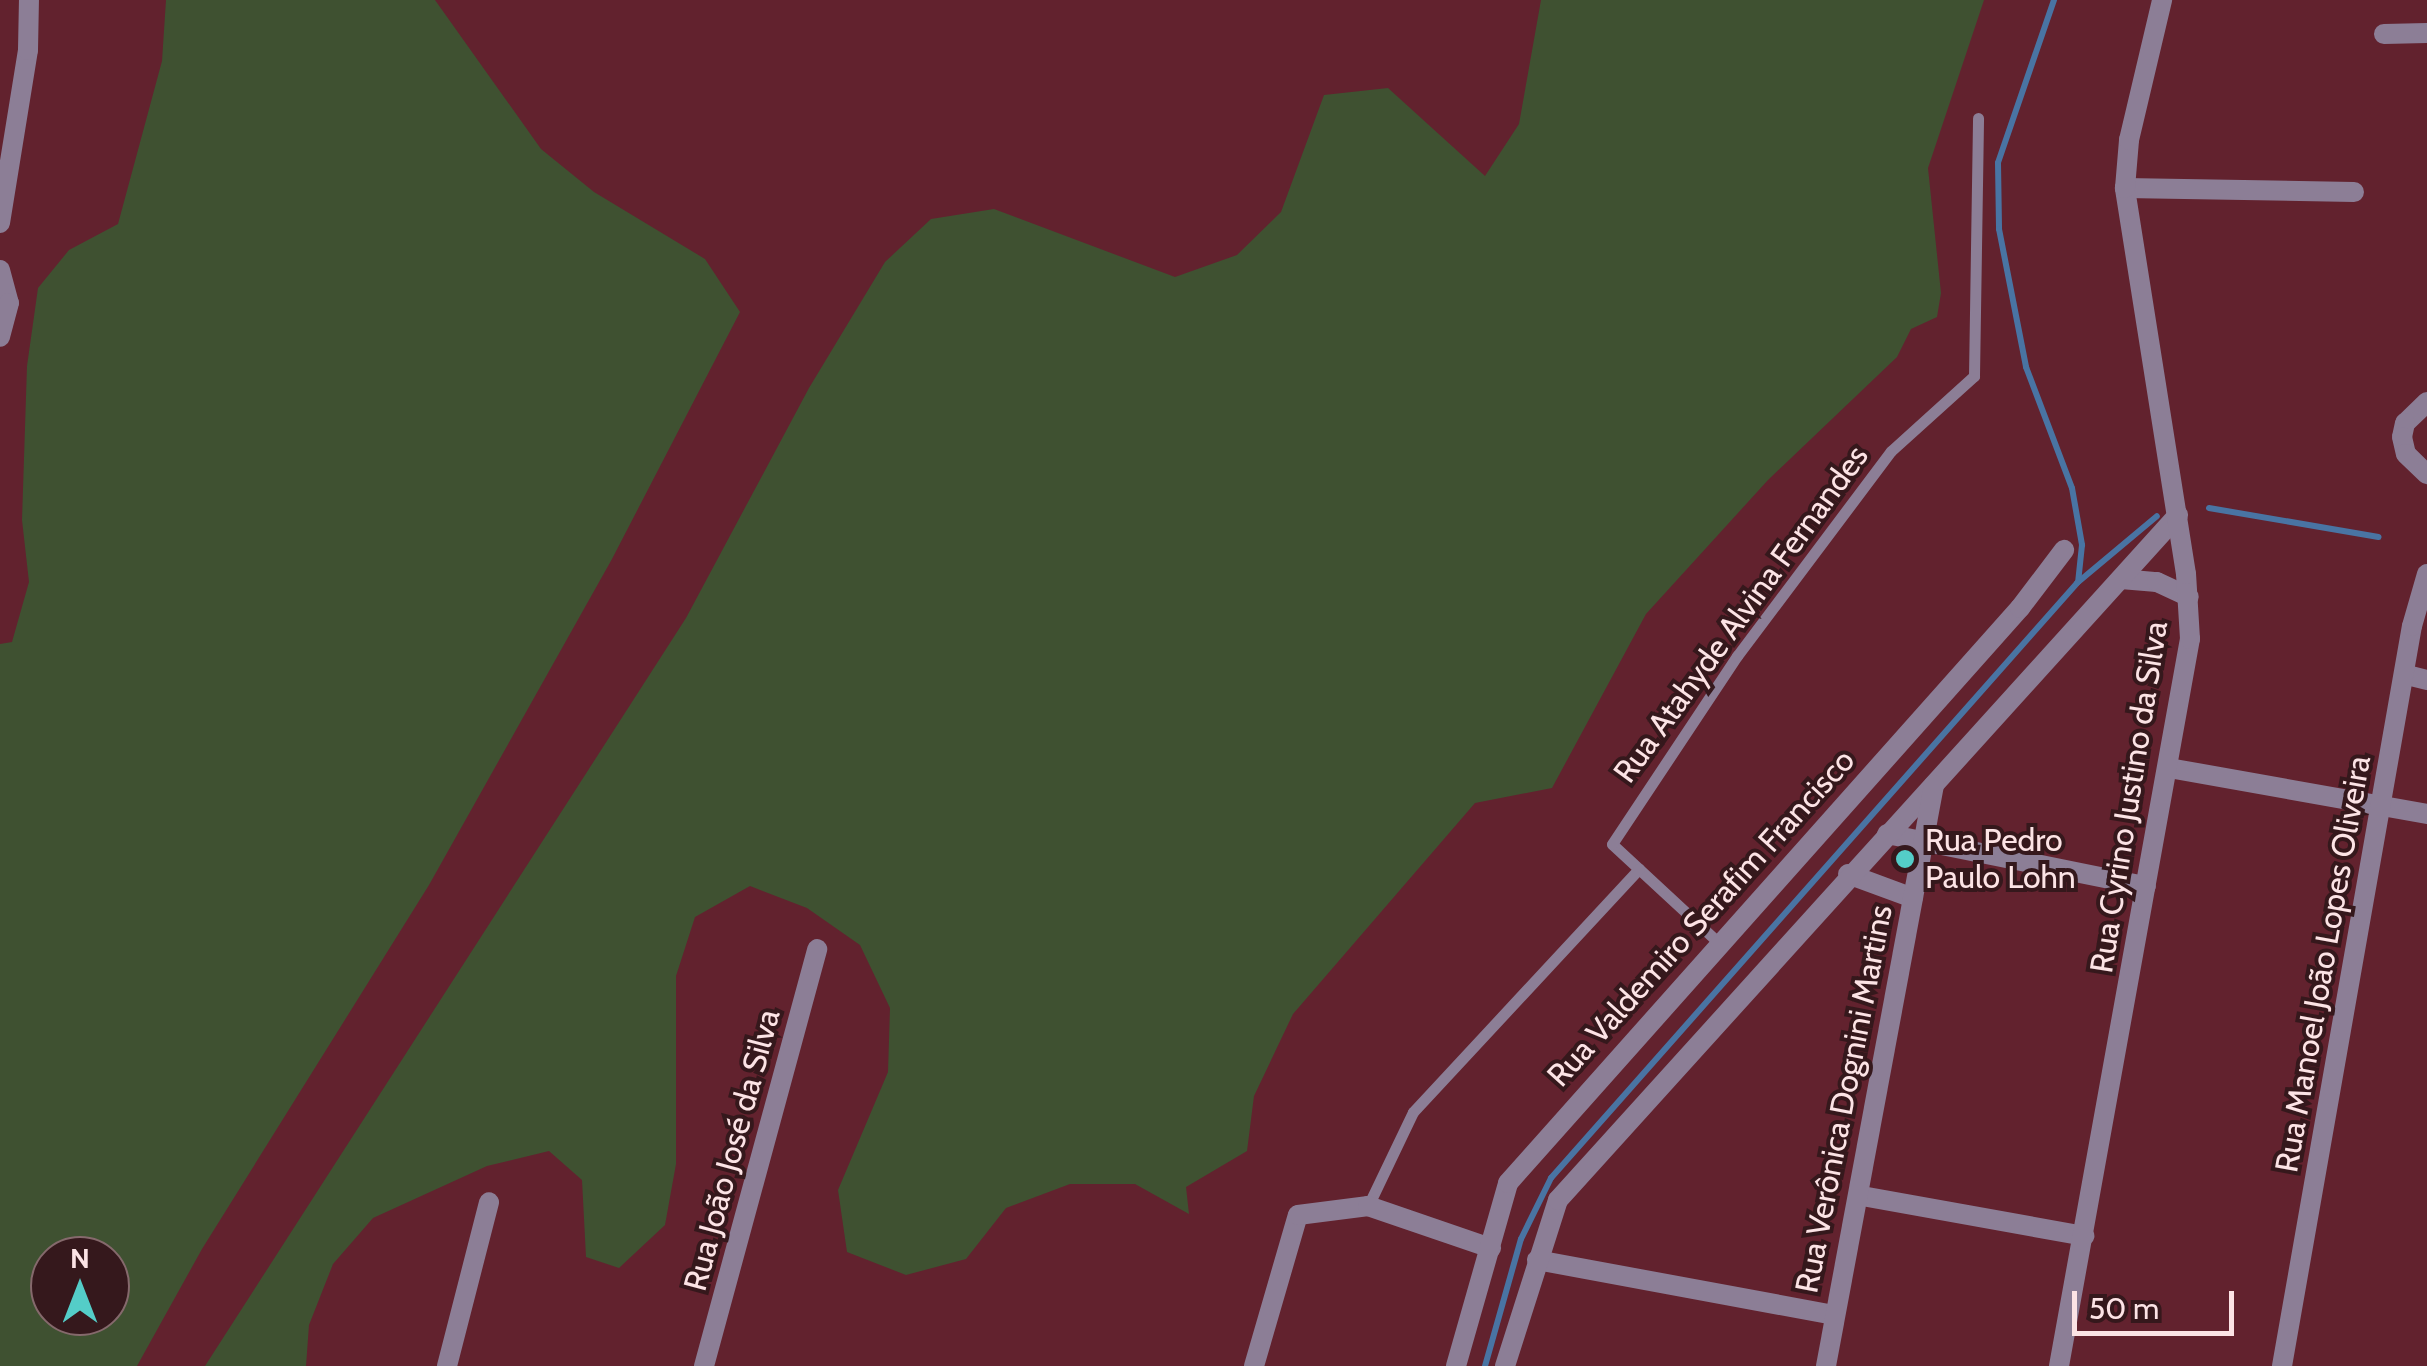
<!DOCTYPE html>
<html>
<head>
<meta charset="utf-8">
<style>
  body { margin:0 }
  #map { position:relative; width:2427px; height:1366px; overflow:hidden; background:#62222e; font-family:Cabin,sans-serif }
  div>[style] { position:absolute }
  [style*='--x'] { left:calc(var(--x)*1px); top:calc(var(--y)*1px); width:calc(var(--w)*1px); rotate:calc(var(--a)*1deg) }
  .green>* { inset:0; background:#3f5131 }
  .stream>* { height:6px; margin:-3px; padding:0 3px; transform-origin:3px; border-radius:3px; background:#4974a3 }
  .service>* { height:11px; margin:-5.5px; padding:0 5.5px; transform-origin:5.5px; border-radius:5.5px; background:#8c7e96 }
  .minor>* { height:20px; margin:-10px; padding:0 10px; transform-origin:10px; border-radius:10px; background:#8c7e96 }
  .dots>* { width:28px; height:28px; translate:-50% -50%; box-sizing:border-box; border:5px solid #35181c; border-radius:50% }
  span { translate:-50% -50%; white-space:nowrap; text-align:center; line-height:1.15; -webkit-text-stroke:8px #35181c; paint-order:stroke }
  .street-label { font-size:32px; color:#fce3e5 }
  .poi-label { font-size:32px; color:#fce3e5 }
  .left { translate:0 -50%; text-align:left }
  .north { position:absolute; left:30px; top:1236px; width:100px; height:100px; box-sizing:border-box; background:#35181c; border:2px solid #85696c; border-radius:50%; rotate:0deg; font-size:28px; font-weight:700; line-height:40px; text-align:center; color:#fce3e5 }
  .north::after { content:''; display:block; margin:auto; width:35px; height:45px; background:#54cdc8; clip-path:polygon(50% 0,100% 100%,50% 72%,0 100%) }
  .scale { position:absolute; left:2072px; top:1291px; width:162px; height:45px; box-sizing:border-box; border:5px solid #fce3e5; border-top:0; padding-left:12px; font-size:30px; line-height:35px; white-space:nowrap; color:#fce3e5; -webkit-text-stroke:8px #35181c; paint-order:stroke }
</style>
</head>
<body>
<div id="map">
  <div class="green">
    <i style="clip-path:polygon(evenodd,166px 0,435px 0,541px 149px,594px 192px,705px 259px,740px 312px,612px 559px,429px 885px,202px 1249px,137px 1366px,0 1366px,0 644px,12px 642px,29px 582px,22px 520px,27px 366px,38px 288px,69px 250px,118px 224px,162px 61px,166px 0,110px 1256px,110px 1316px,50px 1316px,50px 1256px,110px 1256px)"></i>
    <i style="clip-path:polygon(1541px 0,1984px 0,1928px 168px,1941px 293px,1937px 317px,1911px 329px,1897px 357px,1768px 480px,1646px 614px,1552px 788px,1475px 803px,1293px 1014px,1254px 1096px,1247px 1151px,1186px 1187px,1189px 1214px,1135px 1184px,1070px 1184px,1006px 1208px,966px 1259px,906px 1275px,847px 1252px,838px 1190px,888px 1072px,890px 1008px,860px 945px,807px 908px,750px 886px,695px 917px,676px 976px,676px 1164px,665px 1225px,619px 1268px,586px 1257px,582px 1180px,549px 1151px,487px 1166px,373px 1218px,333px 1264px,309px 1325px,306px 1366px,205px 1366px,686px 618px,809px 388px,885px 262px,931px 219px,994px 209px,1175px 277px,1237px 255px,1281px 212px,1324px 95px,1388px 88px,1485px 176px,1519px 124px)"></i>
  </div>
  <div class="stream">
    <i style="--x:2054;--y:0;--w:172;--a:109"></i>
    <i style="--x:1998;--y:163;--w:66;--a:89.1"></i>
    <i style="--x:1999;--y:229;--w:141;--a:78.9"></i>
    <i style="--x:2026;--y:367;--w:129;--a:69.2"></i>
    <i style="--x:2072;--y:488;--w:58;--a:80"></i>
    <i style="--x:2082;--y:545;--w:37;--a:96"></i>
    <i style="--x:2209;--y:508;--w:172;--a:9.7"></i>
    <i style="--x:1485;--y:1366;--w:132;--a:-74.2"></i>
    <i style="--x:1521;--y:1239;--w:68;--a:-63.8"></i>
    <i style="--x:1551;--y:1178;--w:794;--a:-48.52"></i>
    <i style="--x:2077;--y:583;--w:104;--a:-39.9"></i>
  </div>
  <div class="service">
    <i style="--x:1720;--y:944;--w:147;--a:-137.2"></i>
    <i style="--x:1612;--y:844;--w:226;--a:-56.4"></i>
    <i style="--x:1737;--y:656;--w:256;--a:-53.1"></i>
    <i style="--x:1891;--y:451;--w:112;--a:-42.1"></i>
    <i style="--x:1974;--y:376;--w:258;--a:-89.1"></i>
    <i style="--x:1368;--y:1206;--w:104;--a:-64.4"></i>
    <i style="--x:1413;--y:1112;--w:332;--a:-47.1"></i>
  </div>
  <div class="minor">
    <i style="--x:2384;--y:34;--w:43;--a:-1.3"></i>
    <i style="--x:2125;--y:188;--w:229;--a:1"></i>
    <i style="--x:0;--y:223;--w:175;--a:-80.8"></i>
    <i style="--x:28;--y:50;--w:50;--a:-88.9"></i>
    <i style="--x:0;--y:270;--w:34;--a:75"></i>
    <i style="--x:9;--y:303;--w:35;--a:105"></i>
    <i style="--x:2427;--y:402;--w:30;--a:136"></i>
    <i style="--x:2405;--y:423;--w:14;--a:102"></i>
    <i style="--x:2402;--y:437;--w:17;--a:77"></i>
    <i style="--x:2406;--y:454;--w:29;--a:44"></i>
    <i style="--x:2121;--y:579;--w:36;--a:5"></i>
    <i style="--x:2157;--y:582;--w:35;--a:25"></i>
    <i style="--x:2407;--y:675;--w:21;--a:14"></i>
    <i style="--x:2169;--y:768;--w:262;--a:10.1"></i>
    <i style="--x:1887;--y:834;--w:264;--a:11.4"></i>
    <i style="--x:1848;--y:874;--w:69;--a:20.3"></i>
    <i style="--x:1862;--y:1196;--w:226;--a:10.2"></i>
    <i style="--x:1537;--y:1260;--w:302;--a:10.5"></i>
    <i style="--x:447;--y:1366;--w:169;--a:-75.6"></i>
    <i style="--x:704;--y:1366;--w:432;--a:-74.8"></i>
    <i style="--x:1254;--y:1366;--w:157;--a:-73.8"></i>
    <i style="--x:1298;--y:1215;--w:71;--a:-7.3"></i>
    <i style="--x:1368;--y:1206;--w:130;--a:18.9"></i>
    <i style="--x:1456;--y:1366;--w:190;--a:-74.1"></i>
    <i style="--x:1508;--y:1183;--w:770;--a:-48.32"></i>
    <i style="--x:2020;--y:608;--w:73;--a:-52.8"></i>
    <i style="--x:1505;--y:1366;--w:174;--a:-72.3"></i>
    <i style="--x:1558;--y:1200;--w:924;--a:-47.85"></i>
    <i style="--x:1826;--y:1366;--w:591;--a:-79.47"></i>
    <i style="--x:2059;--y:1366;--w:739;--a:-79.79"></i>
    <i style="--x:2190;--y:639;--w:65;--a:-93.5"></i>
    <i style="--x:2186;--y:574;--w:391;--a:-99"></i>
    <i style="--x:2125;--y:188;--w:48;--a:-85.2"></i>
    <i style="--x:2129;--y:140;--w:144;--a:-76.7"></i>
    <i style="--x:2282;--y:1366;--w:751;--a:-80.04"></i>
    <i style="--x:2412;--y:626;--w:54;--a:-73.9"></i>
  </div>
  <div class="dots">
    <i style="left:1905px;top:859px;background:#54cdc8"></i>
  </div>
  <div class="street-label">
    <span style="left:1741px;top:614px;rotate:-54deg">Rua Atahyde Alvina Fernandes</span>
    <span style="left:2129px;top:797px;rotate:-81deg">Rua Cyrino Justino da Silva</span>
    <span style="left:1701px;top:918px;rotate:-48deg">Rua Valdemiro Serafim Francisco</span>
    <span style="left:2323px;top:964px;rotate:-80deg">Rua Manoel João Lopes Oliveira</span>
    <span style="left:1844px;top:1099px;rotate:-79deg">Rua Verônica Dognini Martins</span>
    <span style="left:732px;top:1150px;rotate:-75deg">Rua João José da Silva</span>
  </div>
  <div class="poi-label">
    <span class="left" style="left:1925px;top:859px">Rua Pedro<br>Paulo Lohn</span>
  </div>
  <div class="north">N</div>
  <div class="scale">50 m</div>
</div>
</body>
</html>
